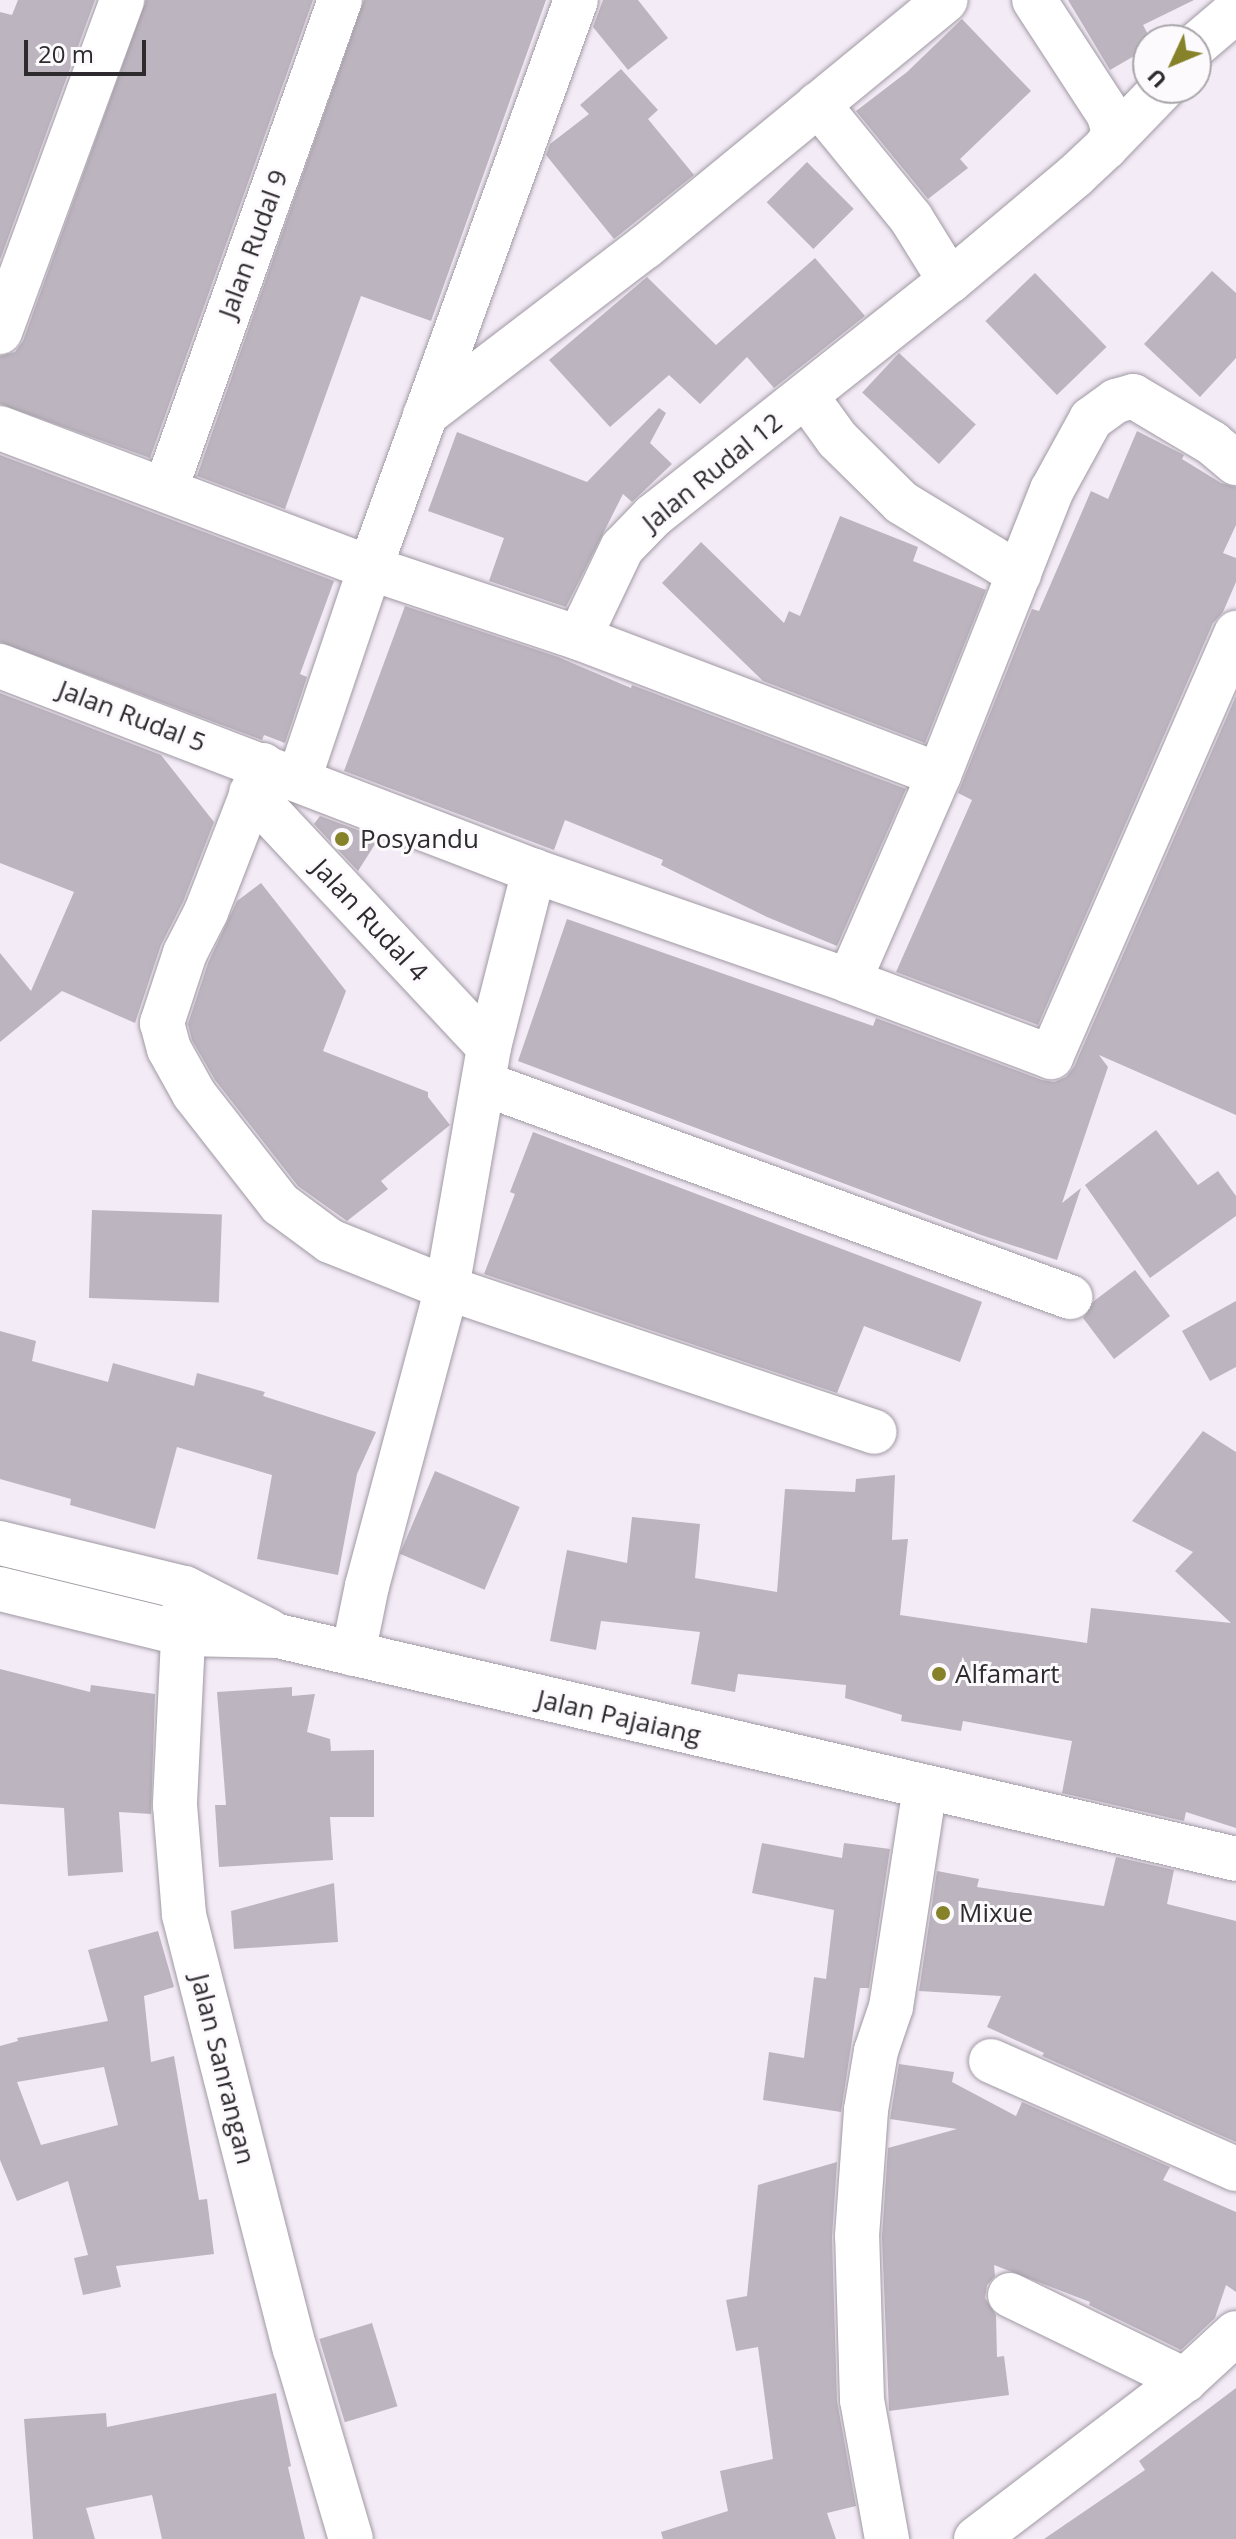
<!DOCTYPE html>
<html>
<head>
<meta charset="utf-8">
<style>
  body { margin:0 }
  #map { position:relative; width:1236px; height:2539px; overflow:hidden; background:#f3ebf6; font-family:"Open Sans",sans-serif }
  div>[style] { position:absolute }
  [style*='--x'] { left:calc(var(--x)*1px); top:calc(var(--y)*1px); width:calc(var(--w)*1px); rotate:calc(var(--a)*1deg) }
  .building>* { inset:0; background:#bcb5bf; transform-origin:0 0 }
  .roads { filter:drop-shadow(0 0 2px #a099a3) drop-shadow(0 0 2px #a099a3) }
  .minor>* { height:44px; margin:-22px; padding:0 22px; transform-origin:22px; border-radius:22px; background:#fff }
  .major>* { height:44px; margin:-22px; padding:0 22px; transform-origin:22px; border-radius:22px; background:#fff }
  .dots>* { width:22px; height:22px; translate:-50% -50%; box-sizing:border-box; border:4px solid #fdfafe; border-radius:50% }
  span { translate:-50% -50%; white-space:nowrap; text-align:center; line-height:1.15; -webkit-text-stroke:6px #fdfafe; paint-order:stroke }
  .street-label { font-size:26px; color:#2e2b2f }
  .poi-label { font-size:26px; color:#2e2b2f }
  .left { translate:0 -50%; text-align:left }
  .north { position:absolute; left:1132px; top:24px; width:80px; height:80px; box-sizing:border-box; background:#fdfafe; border:2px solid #aaa7ab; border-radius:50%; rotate:226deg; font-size:22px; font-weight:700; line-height:32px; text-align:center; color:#2e2b2f }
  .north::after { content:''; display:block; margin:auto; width:28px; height:36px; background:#86822a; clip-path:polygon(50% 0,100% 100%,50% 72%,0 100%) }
  .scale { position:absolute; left:24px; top:40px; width:122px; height:36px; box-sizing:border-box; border:4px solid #2e2b2f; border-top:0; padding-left:10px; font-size:24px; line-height:28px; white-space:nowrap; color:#2e2b2f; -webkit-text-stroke:6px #fdfafe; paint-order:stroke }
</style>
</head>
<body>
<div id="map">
  <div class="building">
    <i style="clip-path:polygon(18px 0,95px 0,0 260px,0 12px,12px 15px)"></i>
    <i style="clip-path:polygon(146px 0,313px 0,150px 458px,0 404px,0 356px,15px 352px,23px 341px)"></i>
    <i style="clip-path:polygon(364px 0,546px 0,431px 321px,361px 296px,285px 509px,197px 476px)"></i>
    <i style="clip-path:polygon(603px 0,638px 0,668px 38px,628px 70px,593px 27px)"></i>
    <i style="clip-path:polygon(1068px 0,1194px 0,1143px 25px,1151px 40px,1148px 48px,1110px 70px)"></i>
    <i style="clip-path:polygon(962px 19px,1031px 91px,960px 159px,968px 168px,928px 199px,856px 111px,907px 72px)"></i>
    <i style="clip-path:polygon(621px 69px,658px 110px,648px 119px,694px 175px,614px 239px,546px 155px,550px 144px,589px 114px,580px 105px)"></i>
    <i style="left:807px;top:162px;width:66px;height:57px;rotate:45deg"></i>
    <i style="clip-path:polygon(815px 258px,865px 316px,774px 388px,747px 357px,700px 404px,669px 375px,610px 427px,549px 360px,647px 277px,716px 345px)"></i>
    <i style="clip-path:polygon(1212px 271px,1236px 293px,1236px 358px,1200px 397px,1144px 344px)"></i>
    <i style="left:1035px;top:273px;width:103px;height:69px;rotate:46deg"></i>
    <i style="left:899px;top:353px;width:105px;height:54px;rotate:43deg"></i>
    <i style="clip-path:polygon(659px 408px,666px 413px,650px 443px,672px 464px,632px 502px,623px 494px,566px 607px,489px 581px,504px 538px,428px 511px,457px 432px,587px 482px)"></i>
    <i style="clip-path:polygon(1137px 431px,1184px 455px,1182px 459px,1221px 483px,1236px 487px,1236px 525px,1223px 553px,1236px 558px,1236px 582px,1223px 612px,1213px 623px,1038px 1025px,896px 972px,972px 800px,958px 793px,1032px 609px,1039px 611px,1091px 491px,1108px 499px)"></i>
    <i style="clip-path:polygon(0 455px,334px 581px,300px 674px,307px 677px,285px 743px,264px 735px,262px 740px,0 642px)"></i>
    <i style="clip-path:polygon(840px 516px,918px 547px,913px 561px,986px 590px,925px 743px,763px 681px,662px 583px,701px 542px,784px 623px,789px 611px,800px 616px)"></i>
    <i style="clip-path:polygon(405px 606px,558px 657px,631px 688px,632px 685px,906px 789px,837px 946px,767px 917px,661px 865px,663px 860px,565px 820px,554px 850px,344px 771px)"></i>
    <i style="clip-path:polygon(0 693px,161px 755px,214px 822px,183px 902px,161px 945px,135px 1023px,62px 991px,0 1042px,0 953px,31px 991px,74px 892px,0 863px)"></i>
    <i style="clip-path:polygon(1236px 696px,1236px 1115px,1099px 1055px,1108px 1067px,1062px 1203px,1081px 1188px,1057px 1260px,981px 1235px,518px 1061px,567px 919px,873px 1026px,876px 1018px,1042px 1080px,1054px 1082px,1066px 1077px,1074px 1067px)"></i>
    <i style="clip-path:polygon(320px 816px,379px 838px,358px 871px,314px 824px)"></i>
    <i style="clip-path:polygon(261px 883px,346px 991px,323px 1051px,428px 1092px,428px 1097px,450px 1125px,381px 1181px,388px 1189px,347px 1221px,298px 1186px,215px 1080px,192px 1040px,188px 1024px,208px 963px,237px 901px)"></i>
    <i style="clip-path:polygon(1156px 1130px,1198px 1185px,1218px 1171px,1236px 1196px,1236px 1216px,1150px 1278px,1085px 1185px)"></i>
    <i style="clip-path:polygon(533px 1132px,982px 1302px,960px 1362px,864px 1326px,837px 1393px,484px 1274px,515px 1194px,510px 1192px)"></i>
    <i style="left:92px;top:1210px;width:130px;height:88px;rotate:2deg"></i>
    <i style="clip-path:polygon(1135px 1270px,1170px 1316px,1114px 1359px,1083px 1318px,1094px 1301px)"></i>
    <i style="clip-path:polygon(1236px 1301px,1236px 1367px,1210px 1381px,1182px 1331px)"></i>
    <i style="clip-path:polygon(0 1331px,36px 1341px,32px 1361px,108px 1382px,113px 1363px,194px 1386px,197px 1373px,265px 1392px,263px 1396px,376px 1432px,357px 1474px,338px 1575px,257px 1559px,272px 1475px,177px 1447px,155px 1529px,70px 1505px,71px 1499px,0 1479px)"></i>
    <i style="clip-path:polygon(1203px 1431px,1236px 1452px,1236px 1828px,1186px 1812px,1184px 1821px,1062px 1793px,1072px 1741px,963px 1721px,961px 1731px,901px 1721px,902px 1715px,845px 1698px,846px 1685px,738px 1674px,735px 1692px,691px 1684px,700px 1632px,601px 1621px,596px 1650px,550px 1641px,567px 1550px,627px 1563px,632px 1517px,700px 1524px,695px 1578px,777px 1592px,785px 1489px,855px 1492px,856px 1479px,895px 1475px,892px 1540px,908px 1539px,900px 1615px,1087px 1643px,1091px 1608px,1231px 1623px,1175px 1571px,1193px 1552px,1132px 1521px)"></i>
    <i style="left:435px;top:1471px;width:92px;height:90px;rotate:23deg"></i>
    <i style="clip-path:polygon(0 1669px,90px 1692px,91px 1685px,155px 1694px,151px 1814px,119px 1812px,123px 1872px,68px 1876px,64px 1808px,0 1804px)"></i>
    <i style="clip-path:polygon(292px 1687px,292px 1696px,315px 1694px,307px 1732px,330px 1739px,331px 1751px,374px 1750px,374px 1817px,330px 1817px,333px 1860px,219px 1867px,215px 1805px,226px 1805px,217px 1692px)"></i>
    <i style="clip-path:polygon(762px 1843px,842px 1858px,844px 1843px,890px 1849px,869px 1988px,860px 1988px,841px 2112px,763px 2100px,769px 2052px,804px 2058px,814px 1977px,826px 1979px,834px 1910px,752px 1893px)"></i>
    <i style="clip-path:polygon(1116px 1857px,1174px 1870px,1167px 1904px,1236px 1921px,1236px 2142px,1042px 2056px,1044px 2053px,987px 2027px,1001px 1996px,919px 1991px,937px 1871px,979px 1879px,977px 1887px,1104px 1906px)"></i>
    <i style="clip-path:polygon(334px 1883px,338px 1942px,234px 1949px,231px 1911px)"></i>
    <i style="clip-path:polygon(evenodd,158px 1931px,174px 1987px,144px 1996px,151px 2062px,174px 2056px,199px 2200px,207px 2199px,214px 2254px,116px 2266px,121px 2287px,83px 2295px,74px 2258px,88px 2255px,68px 2181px,17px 2201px,0 2160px,0 2046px,18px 2041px,17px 2038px,108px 2021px,88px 1950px,158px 1931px,104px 2067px,118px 2125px,41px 2145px,17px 2082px,104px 2067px)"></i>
    <i style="clip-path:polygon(899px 2064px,954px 2072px,952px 2082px,1016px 2116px,1022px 2102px,1170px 2167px,1163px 2180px,1236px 2212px,1236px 2292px,1226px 2285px,1215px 2318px,1181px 2350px,1089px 2305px,1090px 2302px,994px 2265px,995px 2276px,987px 2285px,985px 2298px,996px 2315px,997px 2357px,1004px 2356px,1009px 2395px,889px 2411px,882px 2237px,888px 2148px,957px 2129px,890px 2119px)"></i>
    <i style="clip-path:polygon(837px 2162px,832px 2237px,837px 2401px,856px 2506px,827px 2513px,836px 2539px,663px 2539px,661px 2532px,728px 2511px,720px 2471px,773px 2459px,758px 2347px,736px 2351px,726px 2300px,747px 2296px,758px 2185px)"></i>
    <i style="left:372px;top:2323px;width:87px;height:55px;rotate:73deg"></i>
    <i style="clip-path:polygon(1236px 2388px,1236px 2539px,1044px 2539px,1145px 2470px,1139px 2461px)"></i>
    <i style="clip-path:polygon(276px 2393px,291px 2466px,288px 2467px,305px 2539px,162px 2539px,152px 2495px,86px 2508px,95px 2539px,33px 2539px,24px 2419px,106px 2413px,107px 2427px)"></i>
  </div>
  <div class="roads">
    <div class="minor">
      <i style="--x:1196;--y:45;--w:52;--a:-40.4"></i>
      <i style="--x:1106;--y:147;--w:82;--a:-46"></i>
      <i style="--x:950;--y:281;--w:163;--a:-40"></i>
      <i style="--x:1075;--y:176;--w:42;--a:-43.1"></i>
      <i style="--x:1106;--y:147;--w:16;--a:-60"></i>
      <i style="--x:1114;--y:133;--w:19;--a:-106"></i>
      <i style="--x:1109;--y:115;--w:137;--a:-123.1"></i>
      <i style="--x:0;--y:332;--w:354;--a:-69.8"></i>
      <i style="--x:806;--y:396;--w:53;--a:54.2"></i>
      <i style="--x:837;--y:439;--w:91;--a:44.6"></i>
      <i style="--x:902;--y:503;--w:137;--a:31.3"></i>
      <i style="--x:425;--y:415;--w:277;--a:-37.4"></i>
      <i style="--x:645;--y:247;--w:389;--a:-39.4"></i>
      <i style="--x:0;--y:428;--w:396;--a:20.7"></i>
      <i style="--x:370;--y:568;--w:220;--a:18.5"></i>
      <i style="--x:579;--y:638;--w:385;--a:20.8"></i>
      <i style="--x:166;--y:488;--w:518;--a:-70.38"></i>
      <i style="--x:579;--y:638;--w:100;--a:-64.5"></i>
      <i style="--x:622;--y:548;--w:45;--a:-45.9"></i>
      <i style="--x:653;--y:516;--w:379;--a:-38.4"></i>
      <i style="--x:950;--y:281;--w:74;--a:-121.8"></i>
      <i style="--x:911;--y:218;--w:147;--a:-129.2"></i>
      <i style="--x:0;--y:666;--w:572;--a:21"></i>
      <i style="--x:534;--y:871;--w:334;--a:19.2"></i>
      <i style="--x:849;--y:981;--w:216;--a:20.6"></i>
      <i style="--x:1051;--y:1057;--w:463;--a:-66.4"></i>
      <i style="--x:263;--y:765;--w:158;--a:111.2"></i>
      <i style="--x:206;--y:912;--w:46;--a:117.1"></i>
      <i style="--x:185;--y:953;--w:74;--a:108.2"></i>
      <i style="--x:162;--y:1023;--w:27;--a:75"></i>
      <i style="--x:169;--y:1049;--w:51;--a:60.9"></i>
      <i style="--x:194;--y:1094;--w:140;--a:52"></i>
      <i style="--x:280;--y:1204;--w:62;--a:36.5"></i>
      <i style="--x:330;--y:1241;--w:126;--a:21.9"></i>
      <i style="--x:447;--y:1288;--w:451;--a:18.6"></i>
      <i style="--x:299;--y:779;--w:223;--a:-71.4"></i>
      <i style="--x:370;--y:568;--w:604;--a:-70.07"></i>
      <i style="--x:251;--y:793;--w:348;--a:46.9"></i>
      <i style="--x:849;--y:981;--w:225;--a:-66.4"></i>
      <i style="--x:939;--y:775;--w:307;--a:-68.4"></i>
      <i style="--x:1052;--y:490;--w:81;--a:-61.2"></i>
      <i style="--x:1091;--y:419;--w:31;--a:-36"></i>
      <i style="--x:1116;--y:401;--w:18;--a:-16"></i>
      <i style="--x:1133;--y:396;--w:92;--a:30.7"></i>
      <i style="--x:1212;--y:443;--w:31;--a:40"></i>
      <i style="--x:485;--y:1084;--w:623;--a:20.01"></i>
      <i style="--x:185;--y:1598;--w:207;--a:92.8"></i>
      <i style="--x:175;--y:1805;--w:110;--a:85.3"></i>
      <i style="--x:184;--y:1915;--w:448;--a:75.7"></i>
      <i style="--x:295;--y:2349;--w:198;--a:73.6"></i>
      <i style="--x:353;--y:1654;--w:69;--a:-78.4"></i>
      <i style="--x:367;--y:1586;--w:309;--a:-75"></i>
      <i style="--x:447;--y:1288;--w:245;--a:-80.1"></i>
      <i style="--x:489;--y:1047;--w:182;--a:-75.7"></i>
      <i style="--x:991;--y:2061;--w:268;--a:23.8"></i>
      <i style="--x:1010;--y:2295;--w:195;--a:25.9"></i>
      <i style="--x:887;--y:2539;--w:141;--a:-100.2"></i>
      <i style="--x:862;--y:2400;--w:164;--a:-91.7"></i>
      <i style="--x:857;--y:2236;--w:126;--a:-85.9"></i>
      <i style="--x:866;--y:2110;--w:60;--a:-80.4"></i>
      <i style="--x:876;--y:2051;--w:46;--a:-71.2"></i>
      <i style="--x:891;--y:2007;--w:222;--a:-81.2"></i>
      <i style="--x:976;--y:2539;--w:263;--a:-37.3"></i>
      <i style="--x:1185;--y:2380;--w:69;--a:-42.7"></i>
    </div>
    <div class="major">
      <i style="--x:0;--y:1543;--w:190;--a:13.7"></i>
      <i style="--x:185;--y:1588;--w:94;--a:27.1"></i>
      <i style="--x:0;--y:1589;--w:189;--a:13.7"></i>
      <i style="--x:184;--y:1634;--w:94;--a:1.2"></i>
      <i style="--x:278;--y:1636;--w:984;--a:13.1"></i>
    </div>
  </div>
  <div class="dots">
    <i style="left:342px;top:839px;background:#86822a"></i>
    <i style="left:939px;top:1674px;background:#86822a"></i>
    <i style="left:943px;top:1913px;background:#86822a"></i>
  </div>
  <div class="street-label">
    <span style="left:253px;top:244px;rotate:-70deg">Jalan Rudal 9</span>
    <span style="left:712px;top:472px;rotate:-39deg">Jalan Rudal 12</span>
    <span style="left:132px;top:716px;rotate:21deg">Jalan Rudal 5</span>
    <span style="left:370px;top:920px;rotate:47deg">Jalan Rudal 4</span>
    <span style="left:619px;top:1717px;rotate:13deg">Jalan Pajaiang</span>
    <span style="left:223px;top:2069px;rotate:76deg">Jalan Sanrangan</span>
  </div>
  <div class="poi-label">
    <span class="left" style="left:360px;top:839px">Posyandu</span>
    <span class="left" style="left:955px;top:1674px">Alfamart</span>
    <span class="left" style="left:959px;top:1913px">Mixue</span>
  </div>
  <div class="north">U</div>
  <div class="scale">20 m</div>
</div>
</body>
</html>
